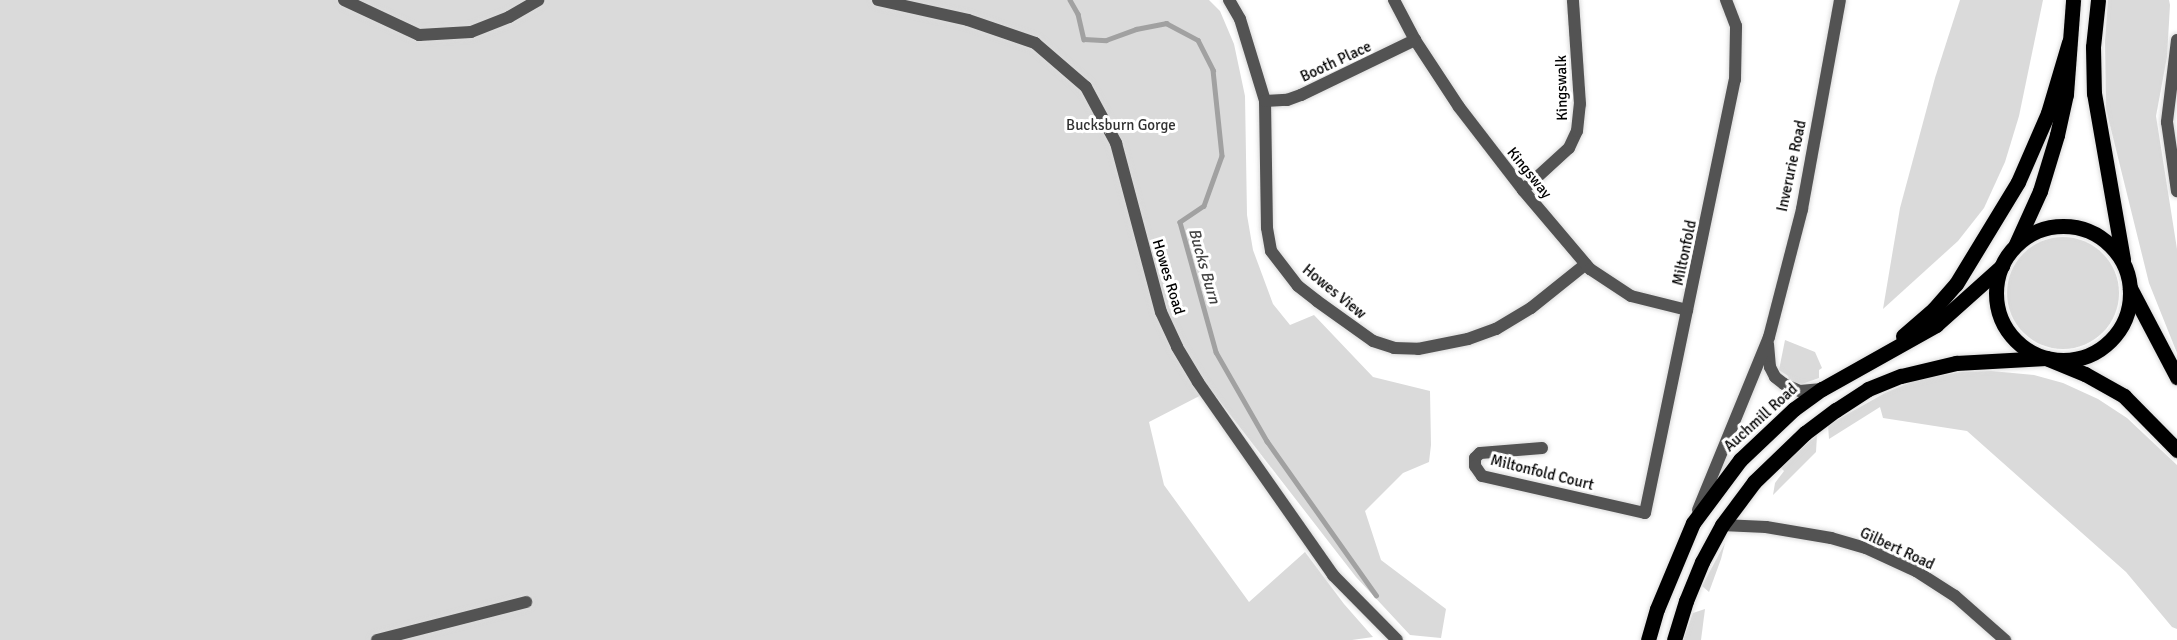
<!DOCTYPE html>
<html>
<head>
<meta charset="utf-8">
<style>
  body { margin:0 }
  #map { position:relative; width:2177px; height:640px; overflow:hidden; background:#fff; font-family:Signika,sans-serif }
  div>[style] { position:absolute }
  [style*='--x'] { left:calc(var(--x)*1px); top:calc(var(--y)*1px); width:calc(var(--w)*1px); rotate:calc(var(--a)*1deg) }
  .green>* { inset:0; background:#dadada }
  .round { border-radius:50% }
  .stream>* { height:4.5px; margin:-2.25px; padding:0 2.25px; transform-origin:2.25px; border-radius:2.25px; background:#a1a1a1 }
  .roads { filter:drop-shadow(0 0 2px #dbdbdb) drop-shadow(0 0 2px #dbdbdb) }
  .pedestrian>* { height:12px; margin:-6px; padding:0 6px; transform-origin:6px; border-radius:6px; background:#535353 }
  .minor>* { height:12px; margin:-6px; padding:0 6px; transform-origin:6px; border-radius:6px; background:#535353 }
  .tertiary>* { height:12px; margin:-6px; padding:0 6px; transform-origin:6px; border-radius:6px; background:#535353 }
  .primary>* { height:15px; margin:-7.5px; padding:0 7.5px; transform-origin:7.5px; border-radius:7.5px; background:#000 }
  .primary>.ring { margin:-7.5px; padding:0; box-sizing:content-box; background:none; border:15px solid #000; border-radius:50% }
  span { translate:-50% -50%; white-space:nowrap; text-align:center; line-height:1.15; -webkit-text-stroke:6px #fff; paint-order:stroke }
  .street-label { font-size:15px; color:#000 }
  .park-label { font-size:15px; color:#313131 }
  .water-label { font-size:16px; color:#424242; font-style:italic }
</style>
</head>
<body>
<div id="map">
  <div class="green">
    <i style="clip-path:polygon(0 0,1209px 0,1220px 11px,1234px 44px,1245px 96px,1247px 215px,1253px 250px,1273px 304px,1290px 325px,1314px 315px,1373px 377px,1430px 391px,1431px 445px,1429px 462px,1403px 473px,1365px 511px,1381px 560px,1446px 609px,1441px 638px,1410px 635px,1356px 577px,1211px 390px,1149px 422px,1164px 485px,1249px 602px,1305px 552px,1344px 604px,1373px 637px,1352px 640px,0 640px)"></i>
    <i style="clip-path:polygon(1960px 0,2043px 0,2019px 116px,2005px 162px,1984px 208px,1958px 241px,1883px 309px,1900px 208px,1935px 78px)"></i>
    <i style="clip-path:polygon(2108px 0,2169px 0,2170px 5px,2167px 57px,2156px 116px,2177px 249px,2177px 353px,2149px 283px,2106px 109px,2105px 41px)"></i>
    <i class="round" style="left:2007px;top:237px;width:112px;height:112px"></i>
    <i style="clip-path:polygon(1785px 340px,1815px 352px,1822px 368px,1819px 370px,1819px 378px,1802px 384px,1790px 381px,1788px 376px,1779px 370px)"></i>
    <i style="clip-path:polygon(1991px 371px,2034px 375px,2063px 383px,2098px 399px,2127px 418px,2177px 465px,2177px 629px,2172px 627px,2126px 572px,1967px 431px,1883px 418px,1880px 407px,1829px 439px,1828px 425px,1885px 393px,1916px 380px,1961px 372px)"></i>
    <i style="clip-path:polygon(1817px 435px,1816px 452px,1773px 495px,1775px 483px,1784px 471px,1780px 467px)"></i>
    <i style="clip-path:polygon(1725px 543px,1721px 559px,1709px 592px,1702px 586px)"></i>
    <i style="clip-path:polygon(1705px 609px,1701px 640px,1683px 640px,1693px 613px)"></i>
  </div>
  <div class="stream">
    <i style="--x:1070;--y:0;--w:16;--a:60"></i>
    <i style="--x:1078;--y:14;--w:26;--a:77"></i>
    <i style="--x:1084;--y:39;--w:22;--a:3"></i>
    <i style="--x:1106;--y:40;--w:32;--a:-20"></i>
    <i style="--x:1136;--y:29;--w:31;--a:-11"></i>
    <i style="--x:1166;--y:23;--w:36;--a:28"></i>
    <i style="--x:1198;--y:40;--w:34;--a:63"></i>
    <i style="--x:1213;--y:70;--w:86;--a:84"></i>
    <i style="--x:1222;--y:156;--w:53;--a:109.8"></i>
    <i style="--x:1204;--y:206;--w:29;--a:146"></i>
    <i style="--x:1180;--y:222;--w:135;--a:74.5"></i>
    <i style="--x:1216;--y:352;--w:103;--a:60.2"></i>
    <i style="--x:1267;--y:441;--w:189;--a:54.7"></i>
  </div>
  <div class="roads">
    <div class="pedestrian">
      <i style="--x:344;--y:0;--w:83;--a:25"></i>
      <i style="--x:419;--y:35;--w:52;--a:-3.3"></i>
      <i style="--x:471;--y:32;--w:41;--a:-21.5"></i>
      <i style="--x:509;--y:17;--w:34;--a:-30"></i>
      <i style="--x:878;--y:0;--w:92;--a:12.5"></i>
      <i style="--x:968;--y:20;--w:71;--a:18.9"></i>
      <i style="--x:1035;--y:43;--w:67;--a:40.8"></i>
      <i style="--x:1086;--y:87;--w:64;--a:61.8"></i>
      <i style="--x:1116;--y:143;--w:175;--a:75.1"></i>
      <i style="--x:1161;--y:312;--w:38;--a:65"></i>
      <i style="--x:1177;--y:347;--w:41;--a:59"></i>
    </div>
    <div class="minor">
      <i style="--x:1229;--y:0;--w:22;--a:60"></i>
      <i style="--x:1240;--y:19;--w:86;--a:73"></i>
      <i style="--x:1265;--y:101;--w:127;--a:89.1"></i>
      <i style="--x:1267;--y:228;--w:23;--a:80"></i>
      <i style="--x:1271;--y:251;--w:44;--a:52.4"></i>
      <i style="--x:1298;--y:286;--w:24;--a:38"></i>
      <i style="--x:1317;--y:301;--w:69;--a:35.5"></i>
      <i style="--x:1373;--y:341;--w:22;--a:18"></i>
      <i style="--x:1394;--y:348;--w:24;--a:2"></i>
      <i style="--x:1418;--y:349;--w:51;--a:-11.3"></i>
      <i style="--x:1468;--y:339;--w:30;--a:-20"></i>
      <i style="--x:1496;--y:329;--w:41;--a:-31"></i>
      <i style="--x:1531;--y:308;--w:70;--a:-38.7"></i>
      <i style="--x:1394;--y:0;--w:45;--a:62.3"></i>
      <i style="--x:1415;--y:40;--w:80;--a:56.7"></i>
      <i style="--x:1459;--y:107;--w:105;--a:52.4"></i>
      <i style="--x:1523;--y:190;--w:104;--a:49.7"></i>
      <i style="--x:1590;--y:269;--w:49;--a:33.4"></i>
      <i style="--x:1631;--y:296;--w:58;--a:14"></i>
      <i style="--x:2177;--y:40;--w:83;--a:97"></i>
      <i style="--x:2167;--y:122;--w:70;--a:81.8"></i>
      <i style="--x:1265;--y:101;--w:22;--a:-3"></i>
      <i style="--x:1287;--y:100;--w:15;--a:-20"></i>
      <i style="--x:1301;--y:95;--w:127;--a:-25.8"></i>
      <i style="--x:1523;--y:190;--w:62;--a:-42.4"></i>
      <i style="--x:1569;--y:148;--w:19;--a:-65"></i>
      <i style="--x:1577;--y:131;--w:27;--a:-84"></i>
      <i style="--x:1580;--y:104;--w:104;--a:-93.9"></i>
      <i style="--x:1198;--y:382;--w:236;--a:55"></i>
      <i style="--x:1333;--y:575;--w:91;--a:45.4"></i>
      <i style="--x:1542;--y:448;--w:62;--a:175.4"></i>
      <i style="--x:1480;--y:453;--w:7;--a:135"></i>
      <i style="--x:1475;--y:458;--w:8;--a:90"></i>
      <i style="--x:1475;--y:466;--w:12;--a:55"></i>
      <i style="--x:1482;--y:476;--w:167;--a:12.8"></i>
      <i style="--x:1645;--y:513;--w:442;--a:-78.3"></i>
      <i style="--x:1735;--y:80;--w:54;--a:-88.9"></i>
      <i style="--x:1736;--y:26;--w:28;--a:-111"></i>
      <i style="--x:1722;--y:525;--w:44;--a:2.6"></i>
      <i style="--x:1766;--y:527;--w:66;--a:9.6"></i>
      <i style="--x:1831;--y:538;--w:36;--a:16"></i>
      <i style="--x:1866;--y:548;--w:55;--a:24.7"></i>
      <i style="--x:1916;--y:571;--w:46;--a:32.7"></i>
      <i style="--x:1955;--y:596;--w:67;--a:41.3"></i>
      <i style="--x:377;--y:640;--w:154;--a:-14.3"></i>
    </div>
    <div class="tertiary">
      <i style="--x:1768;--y:344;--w:23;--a:85"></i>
      <i style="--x:1770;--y:367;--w:11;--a:63"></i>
      <i style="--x:1775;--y:377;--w:11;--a:38"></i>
      <i style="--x:1784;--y:384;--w:17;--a:24"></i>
      <i style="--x:1800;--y:391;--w:22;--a:-5"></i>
      <i style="--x:1698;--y:510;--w:187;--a:-67.7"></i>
      <i style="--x:1769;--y:337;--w:132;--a:-75.5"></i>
      <i style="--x:1802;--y:209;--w:212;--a:-79.7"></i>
    </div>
    <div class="primary">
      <i style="--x:2098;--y:0;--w:47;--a:96.1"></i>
      <i style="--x:2093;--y:47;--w:46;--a:88.8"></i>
      <i style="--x:2094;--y:93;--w:169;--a:80.1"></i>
      <i class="ring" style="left:1996px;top:226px;width:119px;height:119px"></i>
      <i style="--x:2016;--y:244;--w:58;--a:-65.6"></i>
      <i style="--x:2040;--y:191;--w:59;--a:-73.1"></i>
      <i style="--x:2057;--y:135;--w:42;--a:-77.6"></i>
      <i style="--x:2066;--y:94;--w:94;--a:-85.7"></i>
      <i style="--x:2130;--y:288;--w:101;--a:62.2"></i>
      <i style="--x:1903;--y:336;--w:41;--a:-41.1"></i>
      <i style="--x:1934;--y:309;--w:33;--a:-49"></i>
      <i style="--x:1956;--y:284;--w:119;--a:-58.7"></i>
      <i style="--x:2018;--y:182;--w:75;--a:-66.5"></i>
      <i style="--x:2048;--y:113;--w:74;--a:-73.5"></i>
      <i style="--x:1648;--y:640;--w:32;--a:-74"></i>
      <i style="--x:1657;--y:609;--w:93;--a:-67.3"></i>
      <i style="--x:1693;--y:523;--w:79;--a:-53.3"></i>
      <i style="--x:1740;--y:460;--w:74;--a:-43.4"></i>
      <i style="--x:1794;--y:409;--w:34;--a:-36"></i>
      <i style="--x:1822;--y:389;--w:131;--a:-29.3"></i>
      <i style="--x:1936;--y:325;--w:89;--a:-41.8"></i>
      <i style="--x:1674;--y:640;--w:41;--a:-72.9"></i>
      <i style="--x:1686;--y:601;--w:42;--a:-67.7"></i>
      <i style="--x:1702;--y:562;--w:42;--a:-61.6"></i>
      <i style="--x:1722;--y:525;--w:54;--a:-53.3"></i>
      <i style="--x:1754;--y:482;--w:71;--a:-43.9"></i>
      <i style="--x:1805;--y:433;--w:39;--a:-37"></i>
      <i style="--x:1836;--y:410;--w:38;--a:-33"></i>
      <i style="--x:1868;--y:389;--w:35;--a:-22"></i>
      <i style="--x:1901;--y:376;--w:57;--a:-13.3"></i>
      <i style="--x:1956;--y:363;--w:90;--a:-3.2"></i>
      <i style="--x:2046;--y:358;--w:42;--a:22.3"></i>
      <i style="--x:2085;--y:374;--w:45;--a:29.4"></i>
      <i style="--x:2124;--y:396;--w:76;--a:45.5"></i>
    </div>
  </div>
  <div class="street-label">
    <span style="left:1336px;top:62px;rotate:-25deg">Booth Place</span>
    <span style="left:1562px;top:88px;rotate:-91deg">Kingswalk</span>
    <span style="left:1792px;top:166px;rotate:-78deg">Inverurie Road</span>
    <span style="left:1529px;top:173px;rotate:51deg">Kingsway</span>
    <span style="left:1685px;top:253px;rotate:-78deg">Miltonfold</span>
    <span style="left:1168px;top:277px;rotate:73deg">Howes Road</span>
    <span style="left:1334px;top:292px;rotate:39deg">Howes View</span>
    <span style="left:1761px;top:418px;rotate:-42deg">Auchmill Road</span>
    <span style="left:1542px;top:473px;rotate:14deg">Miltonfold Court</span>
    <span style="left:1897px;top:549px;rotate:25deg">Gilbert Road</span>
  </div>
  <div class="park-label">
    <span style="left:1121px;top:126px">Bucksburn Gorge</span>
  </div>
  <div class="water-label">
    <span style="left:1204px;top:266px;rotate:74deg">Bucks Burn</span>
  </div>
</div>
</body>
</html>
